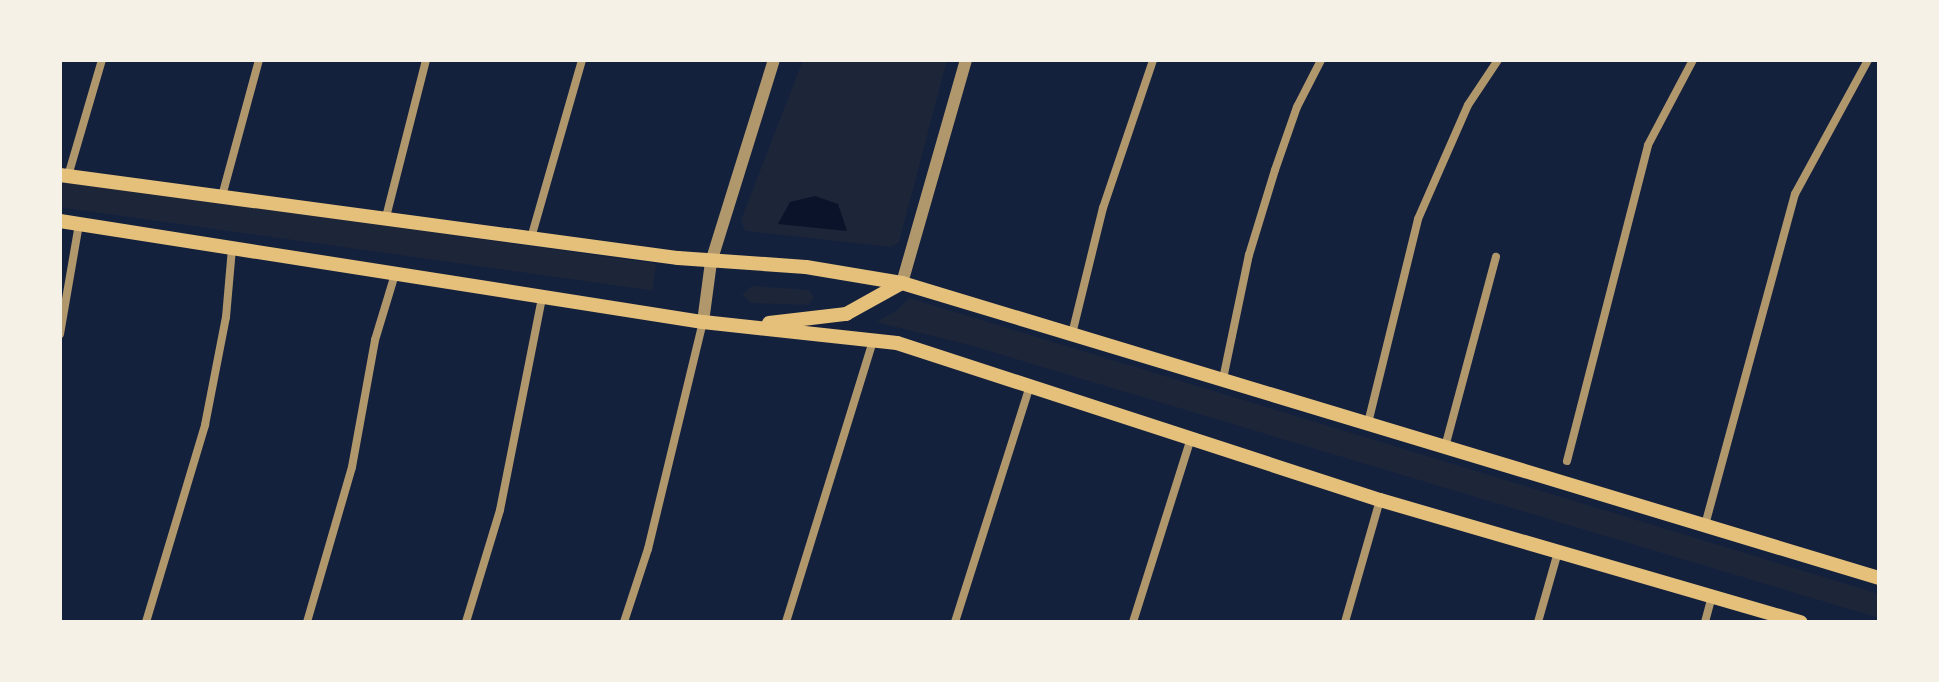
<!DOCTYPE html>
<html>
<head>
<meta charset="utf-8">
<style>
  body { margin:0 }
  #map { position:relative; width:1939px; height:682px; overflow:hidden; background:#14213d; font-family:Raleway,sans-serif }
  div>[style] { position:absolute }
  [style*='--x'] { left:calc(var(--x)*1px); top:calc(var(--y)*1px); width:calc(var(--w)*1px); rotate:calc(var(--a)*1deg) }
  .green>* { inset:0; background:#1d2539; transform-origin:0 0 }
  .water>* { inset:0; background:#0b132b }
  .minor>* { height:8px; margin:-4px; padding:0 4px; transform-origin:4px; border-radius:4px; background:#b1986c }
  .tertiary>* { height:12px; margin:-6px; padding:0 6px; transform-origin:6px; border-radius:6px; background:#b1986c }
  .secondary>* { height:14px; margin:-7px; padding:0 7px; transform-origin:7px; border-radius:7px; background:#e5c07b }
  span { translate:-50% -50%; white-space:nowrap; text-align:center; line-height:1.15; -webkit-text-stroke:6px #f6f1e7; paint-order:stroke }
  .frame { position:absolute; inset:0; border:62px solid #f6f1e7; pointer-events:none }
</style>
</head>
<body>
<div id="map">
  <div class="green">
    <i style="clip-path:polygon(803px 60px,947px 60px,899px 242px,891px 247px,745px 231px,741px 220px)"></i>
    <i style="left:60px;top:180px;width:602px;height:27px;rotate:8deg"></i>
    <i style="clip-path:polygon(752px 286px,809px 290px,814px 298px,808px 305px,751px 303px,742px 295px)"></i>
    <i style="clip-path:polygon(909px 298px,1879px 594px,1879px 618px,966px 344px,876px 322px,896px 311px)"></i>
  </div>
  <div class="water">
    <i style="clip-path:polygon(815px 196px,838px 204px,847px 231px,778px 224px,790px 202px)"></i>
  </div>
  <div class="minor">
    <i style="--x:68;--y:176;--w:121;--a:-73.7"></i>
    <i style="--x:222;--y:196;--w:141;--a:-74.8"></i>
    <i style="--x:386;--y:217;--w:162;--a:-75.7"></i>
    <i style="--x:531;--y:238;--w:185;--a:-74"></i>
    <i style="--x:60;--y:334;--w:112;--a:-80.2"></i>
    <i style="--x:1072;--y:334;--w:130;--a:-76.2"></i>
    <i style="--x:1103;--y:208;--w:156;--a:-71.3"></i>
    <i style="--x:1223;--y:379;--w:127;--a:-78.2"></i>
    <i style="--x:1249;--y:255;--w:89;--a:-73"></i>
    <i style="--x:1275;--y:170;--w:67;--a:-70.8"></i>
    <i style="--x:1297;--y:107;--w:53;--a:-62.9"></i>
    <i style="--x:1368;--y:423;--w:210;--a:-76.2"></i>
    <i style="--x:1418;--y:219;--w:124;--a:-66.3"></i>
    <i style="--x:1468;--y:105;--w:54;--a:-56.3"></i>
    <i style="--x:1445;--y:447;--w:197;--a:-75"></i>
    <i style="--x:1567;--y:461;--w:326;--a:-75.6"></i>
    <i style="--x:1648;--y:145;--w:96;--a:-62.1"></i>
    <i style="--x:1705;--y:525;--w:343;--a:-74.8"></i>
    <i style="--x:1795;--y:194;--w:153;--a:-61.4"></i>
    <i style="--x:146;--y:622;--w:206;--a:-73.3"></i>
    <i style="--x:205;--y:425;--w:110;--a:-79"></i>
    <i style="--x:226;--y:317;--w:69;--a:-85"></i>
    <i style="--x:307;--y:622;--w:161;--a:-73.8"></i>
    <i style="--x:352;--y:467;--w:129;--a:-79.7"></i>
    <i style="--x:375;--y:340;--w:69;--a:-73.1"></i>
    <i style="--x:466;--y:622;--w:117;--a:-73.1"></i>
    <i style="--x:500;--y:510;--w:217;--a:-78.8"></i>
    <i style="--x:624;--y:622;--w:77;--a:-71.8"></i>
    <i style="--x:648;--y:549;--w:234;--a:-76.4"></i>
    <i style="--x:786;--y:622;--w:297;--a:-72.8"></i>
    <i style="--x:955;--y:622;--w:248;--a:-72.4"></i>
    <i style="--x:1133;--y:622;--w:193;--a:-72.5"></i>
    <i style="--x:1345;--y:622;--w:127;--a:-74"></i>
    <i style="--x:1538;--y:622;--w:73;--a:-74.1"></i>
    <i style="--x:1705;--y:622;--w:27;--a:-75"></i>
  </div>
  <div class="tertiary">
    <i style="--x:902;--y:283;--w:232;--a:-74"></i>
    <i style="--x:703;--y:322;--w:61;--a:-82.4"></i>
    <i style="--x:711;--y:262;--w:212;--a:-72.7"></i>
  </div>
  <div class="secondary">
    <i style="--x:60;--y:175;--w:624;--a:7.65"></i>
    <i style="--x:678;--y:258;--w:128;--a:4"></i>
    <i style="--x:806;--y:267;--w:97;--a:9.5"></i>
    <i style="--x:902;--y:283;--w:1021;--a:16.8"></i>
    <i style="--x:60;--y:221;--w:651;--a:8.93"></i>
    <i style="--x:703;--y:322;--w:195;--a:6.2"></i>
    <i style="--x:897;--y:343;--w:508;--a:18.01"></i>
    <i style="--x:1380;--y:500;--w:438;--a:16.2"></i>
    <i style="--x:769;--y:323;--w:78;--a:-6.7"></i>
    <i style="--x:846;--y:314;--w:64;--a:-29"></i>
  </div>
  <div class="frame"></div>
</div>
</body>
</html>
